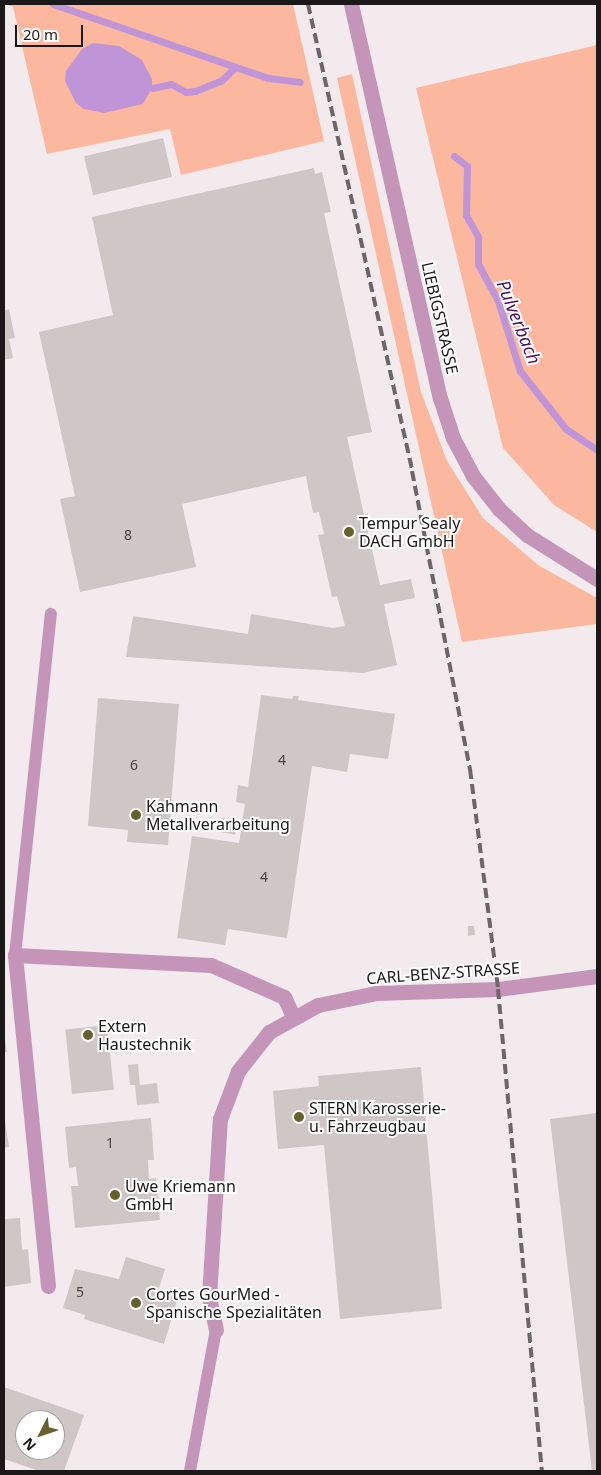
<!DOCTYPE html>
<html>
<head>
<meta charset="utf-8">
<style>
  body { margin:0 }
  #map { position:relative; width:601px; height:1475px; overflow:hidden; background:#f3eaed; font-family:"Noto Sans",sans-serif }
  div>[style] { position:absolute }
  [style*='--x'] { left:calc(var(--x)*1px); top:calc(var(--y)*1px); width:calc(var(--w)*1px); rotate:calc(var(--a)*1deg) }
  .green>* { inset:0; background:#fcb79f }
  .water>* { inset:0; background:#c095d7 }
  .stream>* { height:7px; margin:-3.5px; padding:0 3.5px; transform-origin:3.5px; border-radius:3.5px; background:#c095d7 }
  .building>* { inset:0; background:#cfc6c6; transform-origin:0 0 }
  .service>* { height:12px; margin:-6px; padding:0 6px; transform-origin:6px; border-radius:6px; background:#c495b9 }
  .minor>* { height:15px; margin:-7.5px; padding:0 7.5px; transform-origin:7.5px; border-radius:7.5px; background:#c495b9 }
  .rail>* { height:4px; margin-top:-2px; transform-origin:0; background:repeating-linear-gradient(90deg,#6b6667 0 10px,transparent 0 15px) }
  .dots>* { width:14px; height:14px; translate:-50% -50%; box-sizing:border-box; border:2px solid #fff; border-radius:50% }
  span { translate:-50% -50%; white-space:nowrap; text-align:center; line-height:1.15; -webkit-text-stroke:4px #fff; paint-order:stroke }
  .number-label { font-size:14px; color:#484444 }
  .number-label span { -webkit-text-stroke-width:0 }
  .street-label { font-size:16px; color:#1b1819 }
  .poi-label { font-size:16px; color:#1b1819 }
  .left { translate:0 -50%; text-align:left }
  .water-label { font-size:18px; color:#4a1362; font-style:italic }
  .frame { position:absolute; inset:0; border:5px solid #1b1819; pointer-events:none }
  .north { position:absolute; left:15px; top:1410px; width:50px; height:50px; box-sizing:border-box; background:#fff; border:1px solid #a4a3a3; border-radius:50%; rotate:229deg; font-size:14px; font-weight:700; line-height:20px; text-align:center; color:#1b1819 }
  .north::after { content:''; display:block; margin:auto; width:18px; height:22px; background:#65612d; clip-path:polygon(50% 0,100% 100%,50% 72%,0 100%) }
  .scale { position:absolute; left:15px; top:25px; width:68px; height:22px; box-sizing:border-box; border:2px solid #1b1819; border-top:0; padding-left:6px; font-size:15px; line-height:18px; white-space:nowrap; color:#1b1819; -webkit-text-stroke:4px #fff; paint-order:stroke }
</style>
</head>
<body>
<div id="map">
  <div class="green">
    <i style="clip-path:polygon(4px 4px,293px 4px,324px 141px,181px 175px,170px 129px,47px 154px,13px 7px)"></i>
    <i style="clip-path:polygon(597px 45px,597px 532px,554px 505px,503px 448px,416px 88px)"></i>
    <i style="clip-path:polygon(352px 74px,421px 392px,447px 461px,483px 518px,538px 565px,597px 598px,597px 624px,462px 642px,337px 78px)"></i>
  </div>
  <div class="water">
    <i style="clip-path:polygon(93px 43px,119px 46px,142px 60px,152px 79px,152px 88px,143px 104px,104px 113px,84px 109px,76px 103px,65px 81px,66px 71px,82px 49px)"></i>
  </div>
  <div class="stream">
    <i style="--x:53;--y:4;--w:227;--a:19"></i>
    <i style="--x:268;--y:78;--w:32;--a:7"></i>
    <i style="--x:152;--y:88;--w:19;--a:-12"></i>
    <i style="--x:171;--y:84;--w:17;--a:28"></i>
    <i style="--x:186;--y:92;--w:9;--a:-6"></i>
    <i style="--x:195;--y:91;--w:29;--a:-22"></i>
    <i style="--x:222;--y:80;--w:18;--a:-45"></i>
    <i style="--x:454;--y:156;--w:16;--a:38"></i>
    <i style="--x:467;--y:166;--w:49;--a:91.2"></i>
    <i style="--x:466;--y:215;--w:25;--a:61"></i>
    <i style="--x:478;--y:237;--w:27;--a:90"></i>
    <i style="--x:478;--y:264;--w:42;--a:61.6"></i>
    <i style="--x:498;--y:301;--w:73;--a:72.6"></i>
    <i style="--x:520;--y:371;--w:74;--a:51.6"></i>
    <i style="--x:566;--y:429;--w:37;--a:34"></i>
  </div>
  <div class="building">
    <i style="left:163px;top:138px;width:40px;height:81px;rotate:77deg"></i>
    <i style="clip-path:polygon(314px 168px,315px 174px,322px 172px,331px 212px,324px 213px,372px 432px,347px 437px,364px 515px,368px 514px,369px 518px,365px 519px,380px 585px,411px 579px,415px 598px,384px 604px,397px 665px,363px 673px,126px 657px,133px 616px,248px 634px,251px 614px,333px 628px,345px 626px,337px 596px,332px 597px,318px 535px,324px 534px,319px 512px,313px 513px,306px 476px,182px 504px,196px 567px,80px 592px,60px 499px,75px 496px,39px 332px,113px 315px,92px 217px)"></i>
    <i style="clip-path:polygon(9px 309px,15px 338px,9px 339px,13px 358px,4px 360px,4px 311px)"></i>
    <i style="clip-path:polygon(261px 695px,292px 699px,293px 696px,299px 696px,298px 700px,395px 714px,388px 759px,350px 754px,347px 772px,312px 766px,287px 938px,228px 929px,225px 945px,177px 938px,192px 836px,239px 843px,245px 804px,236px 802px,238px 785px,248px 787px)"></i>
    <i style="clip-path:polygon(98px 698px,179px 704px,168px 845px,127px 842px,128px 830px,88px 826px)"></i>
    <i style="left:222px;top:818px;width:16px;height:14px;rotate:11deg"></i>
    <i style="clip-path:polygon(468px 926px,474px 926px,475px 935px,468px 936px)"></i>
    <i style="left:107px;top:1025px;width:65px;height:42px;rotate:84deg"></i>
    <i style="clip-path:polygon(4px 1032px,7px 1052px,4px 1052px)"></i>
    <i style="clip-path:polygon(138px 1064px,140px 1085px,157px 1083px,159px 1103px,137px 1105px,135px 1085px,130px 1085px,128px 1065px)"></i>
    <i style="clip-path:polygon(421px 1067px,442px 1309px,340px 1319px,324px 1145px,278px 1149px,273px 1091px,319px 1086px,318px 1076px)"></i>
    <i style="clip-path:polygon(597px 1113px,597px 1471px,592px 1471px,550px 1119px)"></i>
    <i style="clip-path:polygon(4px 1114px,9px 1147px,4px 1148px)"></i>
    <i style="clip-path:polygon(151px 1118px,154px 1160px,148px 1160px,149px 1179px,156px 1178px,160px 1220px,75px 1228px,71px 1186px,78px 1186px,76px 1167px,69px 1168px,65px 1127px)"></i>
    <i style="clip-path:polygon(20px 1218px,22px 1250px,28px 1249px,31px 1283px,4px 1287px,4px 1219px)"></i>
    <i style="clip-path:polygon(126px 1257px,165px 1269px,158px 1291px,178px 1297px,164px 1344px,84px 1319px,85px 1315px,63px 1308px,75px 1269px,119px 1279px)"></i>
    <i style="clip-path:polygon(evenodd,4px 1387px,84px 1415px,64px 1471px,39px 1471px,4px 1459px,4px 1387px,25px 1420px,55px 1420px,55px 1450px,25px 1450px,25px 1420px)"></i>
  </div>
  <div class="service">
    <i style="--x:15;--y:955;--w:343;--a:-84"></i>
    <i style="--x:190;--y:1471;--w:143;--a:-79.6"></i>
  </div>
  <div class="minor">
    <i style="--x:351;--y:4;--w:404;--a:77.3"></i>
    <i style="--x:440;--y:398;--w:40;--a:72"></i>
    <i style="--x:452;--y:436;--w:45;--a:62.3"></i>
    <i style="--x:473;--y:476;--w:42;--a:51.8"></i>
    <i style="--x:499;--y:509;--w:38;--a:43"></i>
    <i style="--x:527;--y:535;--w:83;--a:32.2"></i>
    <i style="--x:48;--y:1286;--w:333;--a:-95.7"></i>
    <i style="--x:15;--y:955;--w:196;--a:2.9"></i>
    <i style="--x:211;--y:965;--w:80;--a:23.7"></i>
    <i style="--x:284;--y:997;--w:21;--a:65"></i>
    <i style="--x:216;--y:1330;--w:34;--a:-102"></i>
    <i style="--x:209;--y:1297;--w:178;--a:-86.5"></i>
    <i style="--x:220;--y:1119;--w:51;--a:-69.4"></i>
    <i style="--x:238;--y:1071;--w:50;--a:-51.5"></i>
    <i style="--x:269;--y:1032;--w:56;--a:-28.9"></i>
    <i style="--x:318;--y:1005;--w:59;--a:-11.7"></i>
    <i style="--x:376;--y:993;--w:122;--a:-1.9"></i>
    <i style="--x:498;--y:989;--w:100;--a:-7.5"></i>
  </div>
  <div class="rail">
    <i style="--x:308;--y:4;--w:478;--a:77.4"></i>
    <i style="--x:412;--y:471;--w:304;--a:79"></i>
    <i style="--x:470;--y:769;--w:222;--a:82.7"></i>
    <i style="--x:498;--y:989;--w:484;--a:84.8"></i>
  </div>
  <div class="dots">
    <i style="left:349px;top:532px;background:#65612d"></i>
    <i style="left:136px;top:815px;background:#65612d"></i>
    <i style="left:88px;top:1035px;background:#65612d"></i>
    <i style="left:299px;top:1117px;background:#65612d"></i>
    <i style="left:115px;top:1195px;background:#65612d"></i>
    <i style="left:136px;top:1303px;background:#65612d"></i>
  </div>
  <div class="number-label">
    <span style="left:128px;top:535px">8</span>
    <span style="left:282px;top:760px">4</span>
    <span style="left:134px;top:765px">6</span>
    <span style="left:264px;top:877px">4</span>
    <span style="left:110px;top:1143px">1</span>
    <span style="left:80px;top:1292px">5</span>
  </div>
  <div class="street-label">
    <span style="left:440px;top:318px;rotate:77deg">LIEBIGSTRASSE</span>
    <span style="left:443px;top:973px;rotate:-4deg">CARL-BENZ-STRASSE</span>
  </div>
  <div class="poi-label">
    <span class="left" style="left:359px;top:532px">Tempur Sealy<br>DACH GmbH</span>
    <span class="left" style="left:146px;top:815px">Kahmann<br>Metallverarbeitung</span>
    <span class="left" style="left:98px;top:1035px">Extern<br>Haustechnik</span>
    <span class="left" style="left:309px;top:1117px">STERN Karosserie-<br>u. Fahrzeugbau</span>
    <span class="left" style="left:125px;top:1195px">Uwe Kriemann<br>GmbH</span>
    <span class="left" style="left:146px;top:1303px">Cortes GourMed -<br>Spanische Spezialitäten</span>
  </div>
  <div class="water-label">
    <span style="left:519px;top:322px;rotate:68deg">Pulverbach</span>
  </div>
  <div class="frame"></div>
  <div class="north">N</div>
  <div class="scale">20 m</div>
</div>
</body>
</html>
